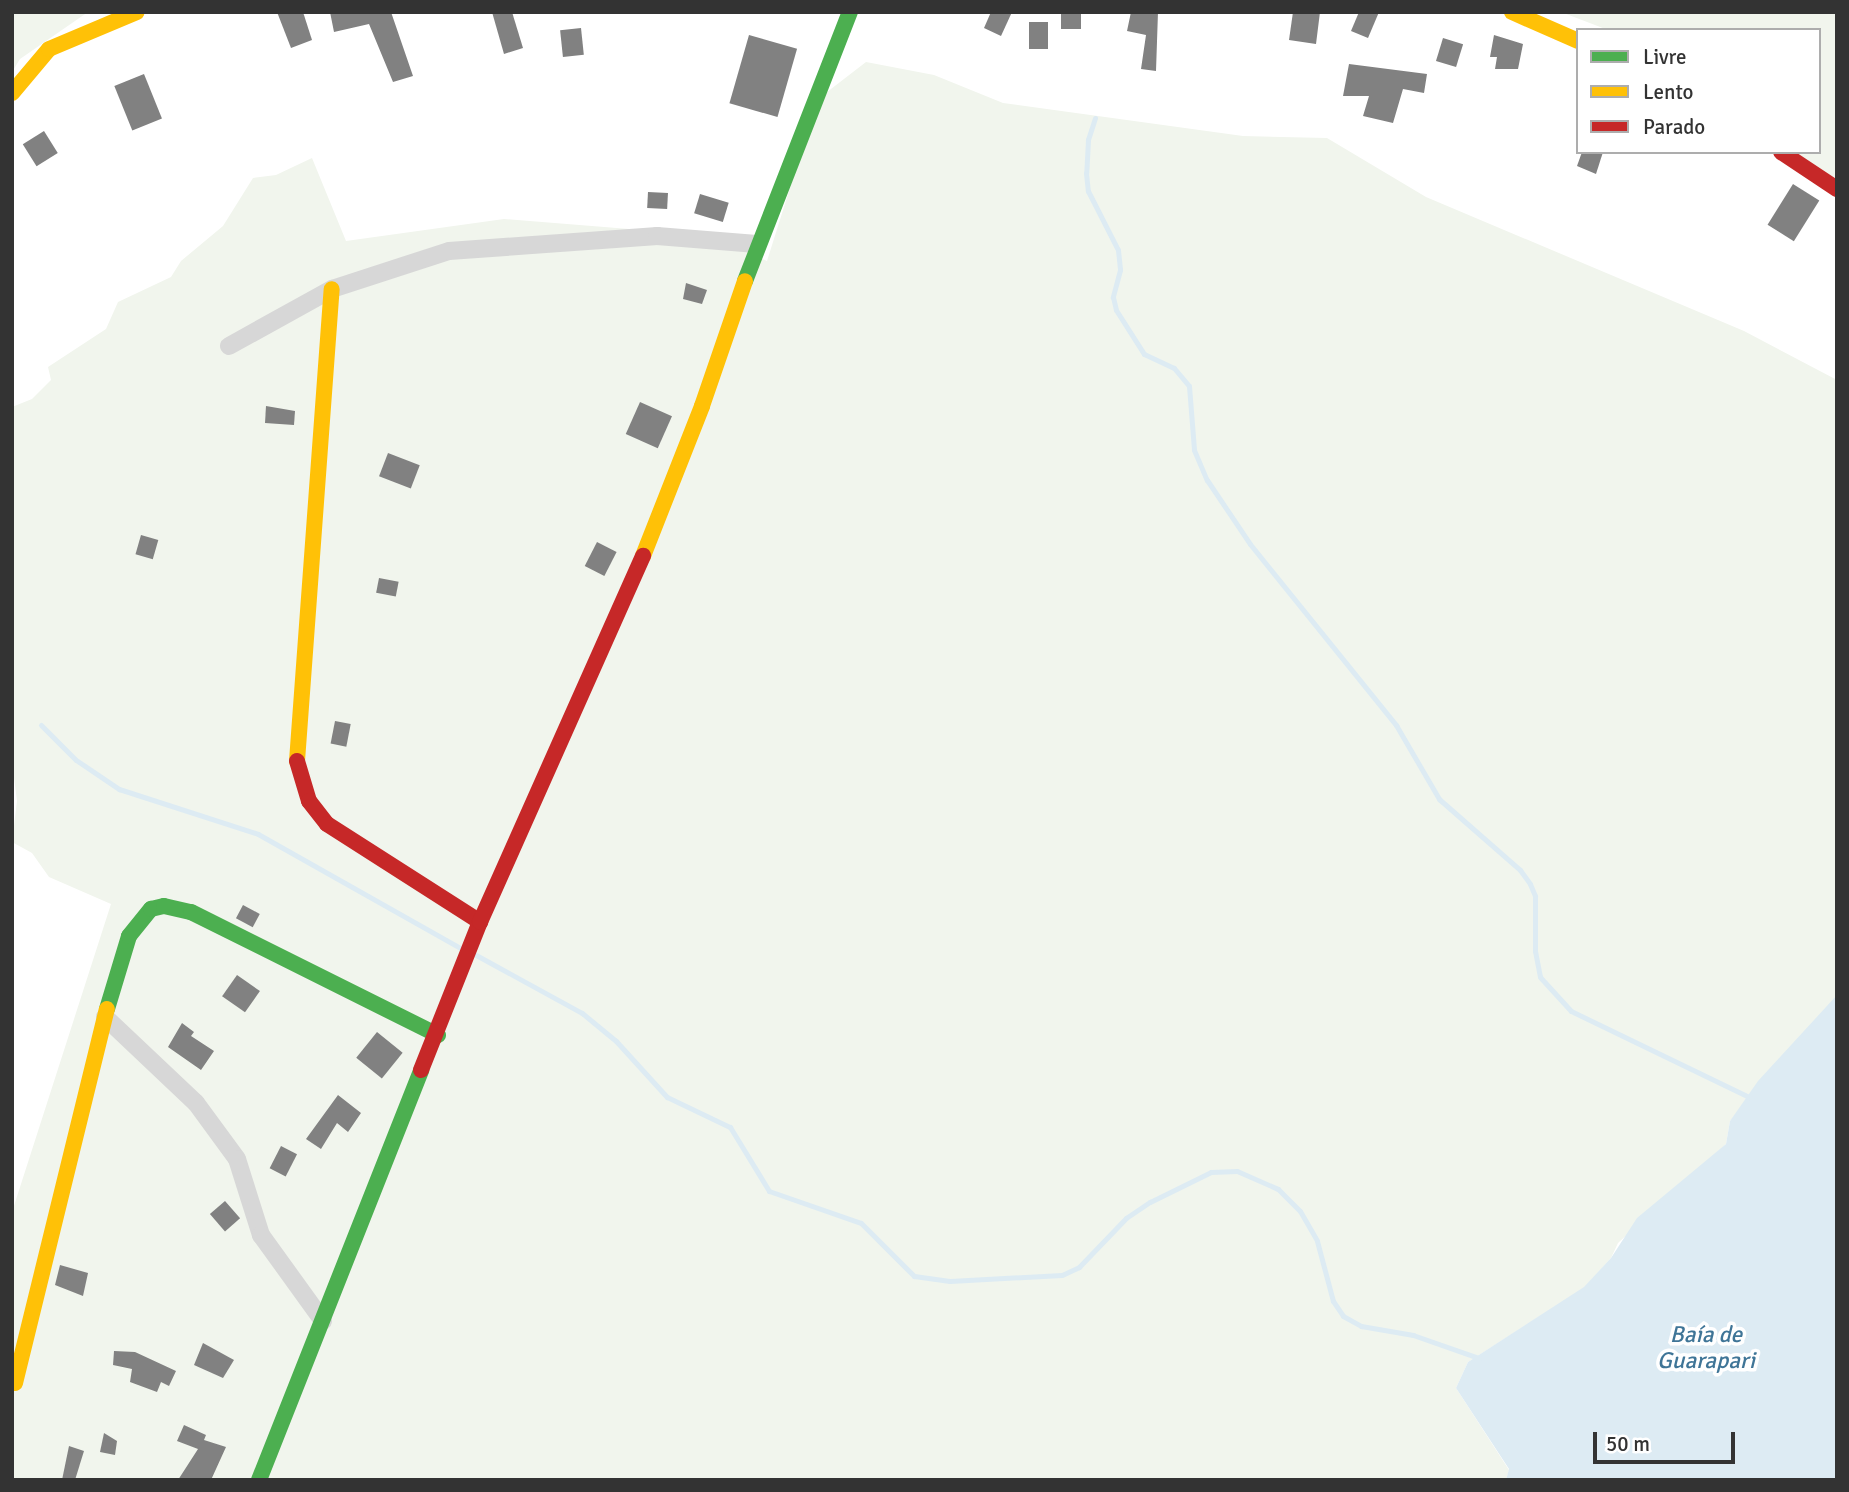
<!DOCTYPE html>
<html>
<head>
<meta charset="utf-8">
<style>
  body { margin:0 }
  #map { position:relative; width:1849px; height:1492px; overflow:hidden; background:#fff; font-family:Signika,sans-serif }
  div>[style] { position:absolute }
  [style*='--x'] { left:calc(var(--x)*1px); top:calc(var(--y)*1px); width:calc(var(--w)*1px); rotate:calc(var(--a)*1deg) }
  .green>* { inset:0; background:#f1f5ed }
  .water>* { inset:0; background:#ddebf3 }
  .stream>* { height:5px; margin:-2.5px; padding:0 2.5px; transform-origin:2.5px; border-radius:2.5px; background:#ddebf3 }
  .building>* { inset:0; background:#818181; transform-origin:0 0 }
  .street>* { height:18px; margin:-9px; padding:0 9px; transform-origin:9px; border-radius:9px; background:#d7d7d7 }
  .fast>* { height:16px; margin:-8px; padding:0 8px; transform-origin:8px; border-radius:8px; background:#4caf50 }
  .slow>* { height:16px; margin:-8px; padding:0 8px; transform-origin:8px; border-radius:8px; background:#ffc107 }
  .jam>* { height:16px; margin:-8px; padding:0 8px; transform-origin:8px; border-radius:8px; background:#c62828 }
  span { translate:-50% -50%; white-space:nowrap; text-align:center; line-height:1.15; -webkit-text-stroke:7px #fff; paint-order:stroke }
  .water-label { font-size:23px; color:#3f7597; font-style:italic }
  .frame { position:absolute; inset:0; border:14px solid #333; pointer-events:none }
  .legend { position:absolute; left:1576px; top:28px; width:245px; height:126px; box-sizing:border-box; background:#fff; border:2px solid #adadad; margin:0; padding:9px 12px; list-style:none; font-size:21px; color:#333 }
  .legend li { display:flex; align-items:center; gap:14px; height:35px }
  .legend b { width:35px; border:2px solid #adadad }
  .scale { position:absolute; left:1593px; top:1432px; width:142px; height:32px; box-sizing:border-box; border:4px solid #333; border-top:0; padding-left:9px; font-size:21px; line-height:24px; white-space:nowrap; color:#333; -webkit-text-stroke:5px #fff; paint-order:stroke }
</style>
</head>
<body>
<div id="map">
  <div class="green">
    <i style="clip-path:polygon(12px 12px,88px 12px,20px 59px,12px 72px)"></i>
    <i style="clip-path:polygon(1561px 12px,1837px 12px,1837px 183px,1791px 152px,1819px 152px,1819px 30px,1608px 30px)"></i>
    <i style="clip-path:polygon(866px 62px,934px 75px,1003px 103px,1243px 136px,1327px 138px,1426px 197px,1744px 331px,1837px 380px,1835px 998px,1730px 1121px,1726px 1144px,1618px 1243px,1611px 1258px,1584px 1288px,1468px 1362px,1456px 1388px,1509px 1470px,1506px 1480px,12px 1480px,12px 1212px,111px 904px,49px 877px,32px 853px,12px 842px,17px 801px,12px 762px,12px 407px,32px 399px,51px 380px,48px 367px,106px 329px,118px 302px,171px 277px,181px 261px,223px 226px,253px 178px,276px 175px,312px 158px,346px 241px,504px 219px,654px 231px,729px 244px,767px 261px,818px 99px)"></i>
  </div>
  <div class="water">
    <i style="clip-path:polygon(1837px 995px,1837px 1480px,1506px 1480px,1509px 1469px,1456px 1388px,1468px 1362px,1584px 1287px,1611px 1258px,1637px 1218px,1726px 1144px,1730px 1121px,1758px 1081px)"></i>
  </div>
  <div class="stream">
    <i style="--x:1095;--y:118;--w:23;--a:108"></i>
    <i style="--x:1088;--y:140;--w:33;--a:93"></i>
    <i style="--x:1086;--y:173;--w:18;--a:84"></i>
    <i style="--x:1088;--y:191;--w:66;--a:63"></i>
    <i style="--x:1118;--y:250;--w:20;--a:84"></i>
    <i style="--x:1120;--y:270;--w:28;--a:105"></i>
    <i style="--x:1113;--y:297;--w:13;--a:77"></i>
    <i style="--x:1116;--y:310;--w:52;--a:57.5"></i>
    <i style="--x:1144;--y:354;--w:33;--a:25"></i>
    <i style="--x:1174;--y:368;--w:23;--a:50"></i>
    <i style="--x:1189;--y:386;--w:64;--a:85.5"></i>
    <i style="--x:1194;--y:450;--w:33;--a:67"></i>
    <i style="--x:1207;--y:480;--w:77;--a:56.1"></i>
    <i style="--x:1250;--y:544;--w:233;--a:51.1"></i>
    <i style="--x:1396;--y:725;--w:86;--a:59.8"></i>
    <i style="--x:1439;--y:799;--w:108;--a:41.2"></i>
    <i style="--x:1520;--y:870;--w:17;--a:54"></i>
    <i style="--x:1530;--y:884;--w:13;--a:67"></i>
    <i style="--x:1535;--y:896;--w:55;--a:90"></i>
    <i style="--x:1535;--y:951;--w:26;--a:79"></i>
    <i style="--x:1540;--y:977;--w:46;--a:47.6"></i>
    <i style="--x:1571;--y:1011;--w:200;--a:25.8"></i>
    <i style="--x:41;--y:725;--w:49;--a:45"></i>
    <i style="--x:76;--y:760;--w:52;--a:34"></i>
    <i style="--x:119;--y:789;--w:146;--a:17.9"></i>
    <i style="--x:258;--y:834;--w:236;--a:29.4"></i>
    <i style="--x:476;--y:955;--w:121;--a:28.7"></i>
    <i style="--x:582;--y:1013;--w:44;--a:39.5"></i>
    <i style="--x:616;--y:1041;--w:76;--a:47.7"></i>
    <i style="--x:667;--y:1097;--w:70;--a:25.5"></i>
    <i style="--x:730;--y:1127;--w:75;--a:58.6"></i>
    <i style="--x:769;--y:1191;--w:97;--a:19.2"></i>
    <i style="--x:861;--y:1223;--w:75;--a:45"></i>
    <i style="--x:914;--y:1276;--w:36;--a:8"></i>
    <i style="--x:950;--y:1281;--w:112;--a:-3.1"></i>
    <i style="--x:1062;--y:1275;--w:19;--a:-25"></i>
    <i style="--x:1079;--y:1267;--w:68;--a:-46.2"></i>
    <i style="--x:1126;--y:1218;--w:29;--a:-34"></i>
    <i style="--x:1150;--y:1202;--w:68;--a:-26.2"></i>
    <i style="--x:1211;--y:1172;--w:26;--a:-2"></i>
    <i style="--x:1237;--y:1171;--w:45;--a:23.7"></i>
    <i style="--x:1278;--y:1189;--w:31;--a:45"></i>
    <i style="--x:1300;--y:1211;--w:34;--a:60"></i>
    <i style="--x:1317;--y:1241;--w:62;--a:75.1"></i>
    <i style="--x:1333;--y:1301;--w:18;--a:56"></i>
    <i style="--x:1343;--y:1316;--w:21;--a:29"></i>
    <i style="--x:1361;--y:1326;--w:53;--a:9.8"></i>
    <i style="--x:1413;--y:1335;--w:70;--a:19.2"></i>
  </div>
  <div class="building">
    <i style="clip-path:polygon(277px 12px,303px 12px,312px 40px,291px 48px)"></i>
    <i style="clip-path:polygon(330px 12px,391px 12px,413px 76px,393px 82px,369px 24px,334px 32px)"></i>
    <i style="clip-path:polygon(492px 12px,512px 12px,523px 48px,504px 54px)"></i>
    <i style="clip-path:polygon(991px 12px,1012px 12px,1001px 36px,984px 28px)"></i>
    <i style="left:1061px;top:12px;width:20px;height:17px"></i>
    <i style="clip-path:polygon(1131px 12px,1158px 12px,1156px 71px,1141px 69px,1146px 35px,1127px 31px)"></i>
    <i style="clip-path:polygon(1293px 12px,1320px 12px,1316px 44px,1289px 40px)"></i>
    <i style="clip-path:polygon(1359px 12px,1379px 12px,1368px 38px,1351px 31px)"></i>
    <i style="left:1029px;top:22px;width:19px;height:27px"></i>
    <i style="left:581px;top:28px;width:27px;height:21px;rotate:84deg"></i>
    <i style="left:749px;top:35px;width:50px;height:71px;rotate:16deg"></i>
    <i style="clip-path:polygon(1494px 35px,1523px 44px,1518px 69px,1495px 69px,1497px 57px,1490px 57px)"></i>
    <i style="left:1443px;top:38px;width:21px;height:24px;rotate:17deg"></i>
    <i style="clip-path:polygon(1349px 64px,1427px 74px,1424px 93px,1403px 89px,1393px 123px,1363px 116px,1369px 96px,1343px 96px)"></i>
    <i style="left:144px;top:74px;width:48px;height:32px;rotate:68deg"></i>
    <i style="left:44px;top:131px;width:26px;height:25px;rotate:58deg"></i>
    <i style="clip-path:polygon(1582px 152px,1603px 152px,1596px 174px,1577px 166px)"></i>
    <i style="left:1793px;top:184px;width:31px;height:48px;rotate:32deg"></i>
    <i style="left:648px;top:192px;width:20px;height:16px;rotate:3deg"></i>
    <i style="left:700px;top:194px;width:30px;height:20px;rotate:17deg"></i>
    <i style="clip-path:polygon(686px 283px,707px 290px,702px 304px,683px 299px)"></i>
    <i style="left:640px;top:402px;width:35px;height:35px;rotate:24deg"></i>
    <i style="clip-path:polygon(266px 406px,295px 411px,294px 425px,265px 423px)"></i>
    <i style="left:388px;top:453px;width:34px;height:25px;rotate:21deg"></i>
    <i style="left:141px;top:535px;width:18px;height:20px;rotate:16deg"></i>
    <i style="left:597px;top:542px;width:22px;height:27px;rotate:27deg"></i>
    <i style="left:379px;top:578px;width:20px;height:15px;rotate:11deg"></i>
    <i style="left:335px;top:721px;width:16px;height:23px;rotate:11deg"></i>
    <i style="left:243px;top:905px;width:19px;height:15px;rotate:28deg"></i>
    <i style="left:237px;top:975px;width:28px;height:26px;rotate:35deg"></i>
    <i style="clip-path:polygon(182px 1023px,194px 1032px,191px 1036px,214px 1051px,201px 1070px,168px 1047px)"></i>
    <i style="left:377px;top:1032px;width:33px;height:33px;rotate:39deg"></i>
    <i style="clip-path:polygon(338px 1095px,361px 1113px,348px 1132px,337px 1123px,321px 1149px,306px 1139px)"></i>
    <i style="left:281px;top:1146px;width:18px;height:25px;rotate:27deg"></i>
    <i style="left:225px;top:1201px;width:23px;height:20px;rotate:49deg"></i>
    <i style="clip-path:polygon(60px 1265px,88px 1273px,83px 1296px,55px 1285px)"></i>
    <i style="clip-path:polygon(203px 1343px,234px 1360px,223px 1378px,194px 1365px)"></i>
    <i style="clip-path:polygon(114px 1351px,135px 1352px,176px 1371px,169px 1386px,161px 1382px,157px 1392px,130px 1382px,132px 1369px,113px 1365px)"></i>
    <i style="clip-path:polygon(184px 1425px,206px 1435px,204px 1440px,226px 1447px,211px 1480px,178px 1480px,198px 1449px,177px 1441px)"></i>
    <i style="clip-path:polygon(104px 1433px,117px 1441px,115px 1455px,100px 1452px)"></i>
    <i style="clip-path:polygon(69px 1446px,84px 1451px,75px 1480px,62px 1480px)"></i>
  </div>
  <div class="street">
    <i style="--x:229;--y:346;--w:118;--a:-29"></i>
    <i style="--x:332;--y:289;--w:123;--a:-18"></i>
    <i style="--x:449;--y:251;--w:209;--a:-4.1"></i>
    <i style="--x:657;--y:236;--w:100;--a:4.6"></i>
    <i style="--x:105;--y:1017;--w:125;--a:43.4"></i>
    <i style="--x:196;--y:1103;--w:69;--a:53.8"></i>
    <i style="--x:237;--y:1159;--w:80;--a:72.5"></i>
    <i style="--x:261;--y:1235;--w:106;--a:54.2"></i>
  </div>
  <div class="fast">
    <i style="--x:745;--y:281;--w:289;--a:-68.7"></i>
    <i style="--x:107;--y:1009;--w:76;--a:-73.2"></i>
    <i style="--x:129;--y:936;--w:35;--a:-51"></i>
    <i style="--x:151;--y:909;--w:13;--a:-13"></i>
    <i style="--x:164;--y:906;--w:28;--a:13"></i>
    <i style="--x:191;--y:912;--w:276;--a:26.5"></i>
    <i style="--x:259;--y:1480;--w:441;--a:-68.4"></i>
  </div>
  <div class="slow">
    <i style="--x:1512;--y:12;--w:72;--a:23.7"></i>
    <i style="--x:12;--y:93;--w:57;--a:-49.9"></i>
    <i style="--x:49;--y:49;--w:95;--a:-22.8"></i>
    <i style="--x:643;--y:556;--w:161;--a:-68.5"></i>
    <i style="--x:702;--y:406;--w:132;--a:-71"></i>
    <i style="--x:297;--y:761;--w:473;--a:-85.8"></i>
    <i style="--x:15;--y:1383;--w:385;--a:-76.2"></i>
  </div>
  <div class="jam">
    <i style="--x:1781;--y:152;--w:67;--a:33.5"></i>
    <i style="--x:297;--y:761;--w:42;--a:73.3"></i>
    <i style="--x:309;--y:801;--w:29;--a:52"></i>
    <i style="--x:327;--y:824;--w:182;--a:32.6"></i>
    <i style="--x:421;--y:1070;--w:159;--a:-68.3"></i>
    <i style="--x:480;--y:922;--w:401;--a:-66"></i>
  </div>
  <div class="water-label">
    <span style="left:1706px;top:1348px">Baía de<br>Guarapari</span>
  </div>
  <div class="frame"></div>
  <ul class="legend">
  <li><b style="height:9px;background:#4caf50"></b>Livre</li>
  <li><b style="height:9px;background:#ffc107"></b>Lento</li>
  <li><b style="height:9px;background:#c62828"></b>Parado</li>
  </ul>
  <div class="scale">50 m</div>
</div>
</body>
</html>
